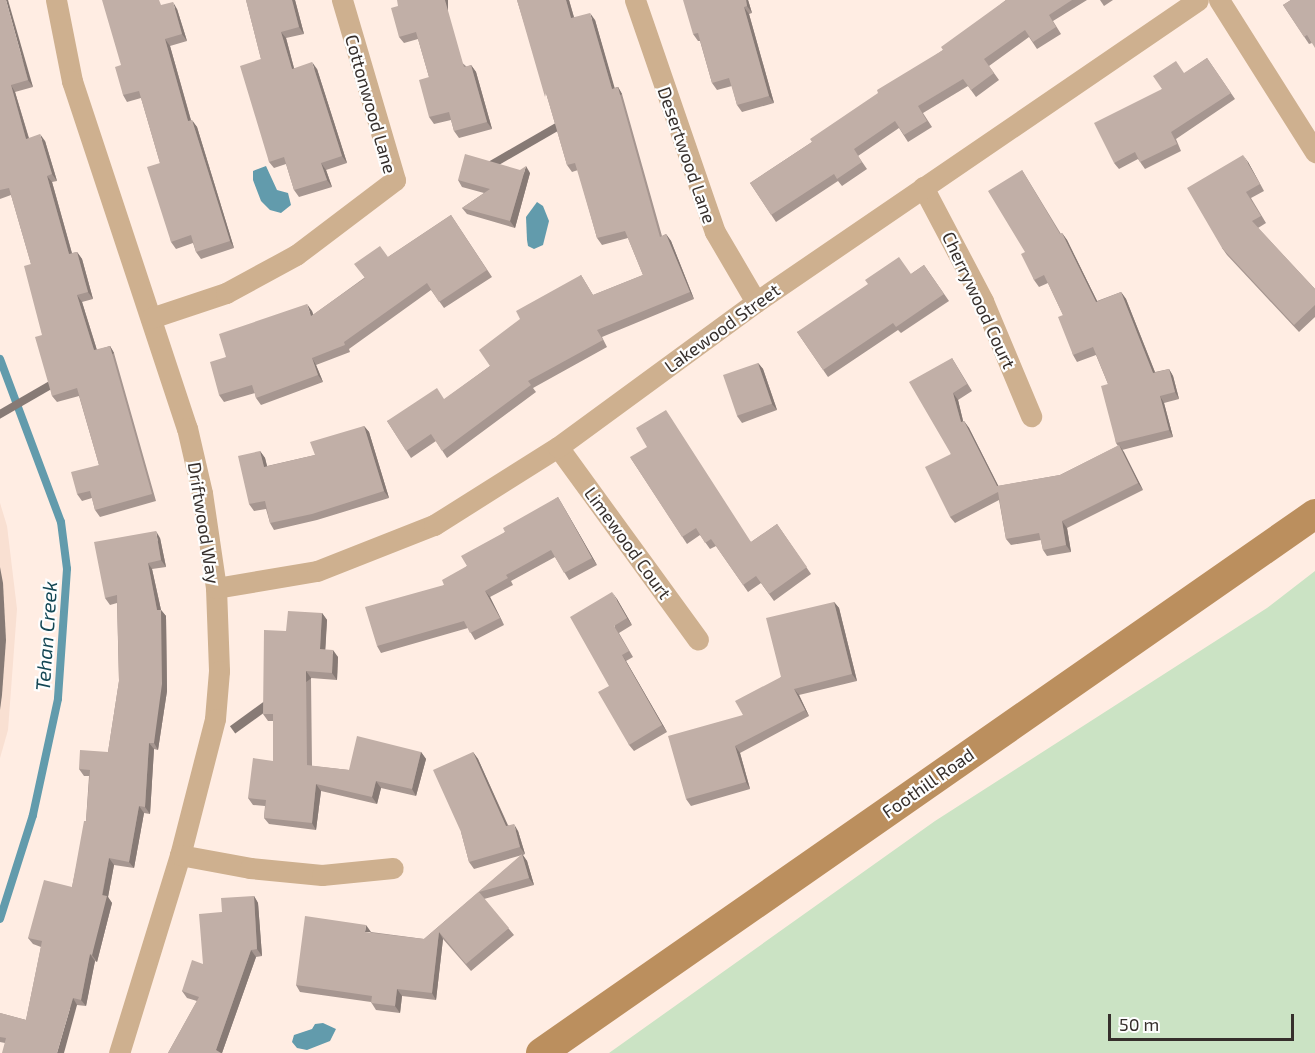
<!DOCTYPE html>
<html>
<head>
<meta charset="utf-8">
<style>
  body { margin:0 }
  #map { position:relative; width:1315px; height:1053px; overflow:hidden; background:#ffede3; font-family:"Exo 2",sans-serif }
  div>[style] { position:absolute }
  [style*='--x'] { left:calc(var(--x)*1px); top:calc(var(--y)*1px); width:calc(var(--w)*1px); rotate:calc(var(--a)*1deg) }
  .built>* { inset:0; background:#f9e0d2 }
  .green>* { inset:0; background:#cbe3c4 }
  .water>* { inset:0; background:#629bac }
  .stream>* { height:8px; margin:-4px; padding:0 4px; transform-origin:4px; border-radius:4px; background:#629bac }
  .minor>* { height:21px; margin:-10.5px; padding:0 10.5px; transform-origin:10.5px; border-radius:10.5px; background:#ceb08f }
  .secondary>* { height:30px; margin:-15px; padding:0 15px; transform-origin:15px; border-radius:15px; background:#bb8f5e }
  .wall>* { inset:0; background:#a69690 }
  .shaded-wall>* { inset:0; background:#877a75; transform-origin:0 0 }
  .building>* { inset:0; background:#c1afa7; transform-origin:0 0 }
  span { translate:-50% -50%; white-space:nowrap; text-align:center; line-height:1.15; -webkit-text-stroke:4.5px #fefefe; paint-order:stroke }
  .street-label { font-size:18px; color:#362f2c }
  .water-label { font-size:20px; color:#144754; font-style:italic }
  .scale { position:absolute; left:1108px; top:1014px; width:186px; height:27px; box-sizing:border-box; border:3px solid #362f2c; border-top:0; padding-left:8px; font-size:18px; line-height:21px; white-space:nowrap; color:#362f2c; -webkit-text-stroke:4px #fefefe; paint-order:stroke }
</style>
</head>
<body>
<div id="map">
  <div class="built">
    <i style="clip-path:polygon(0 503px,7px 526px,17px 609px,8px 730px,0 758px)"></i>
  </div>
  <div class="green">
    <i style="clip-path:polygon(1315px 571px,1315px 1053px,609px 1053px,935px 821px,1267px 608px)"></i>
  </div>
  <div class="water">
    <i style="clip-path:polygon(266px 166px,277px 190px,288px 193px,291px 205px,281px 213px,270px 210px,261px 201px,253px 180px,253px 171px)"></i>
    <i style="clip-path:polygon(537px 202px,543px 206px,549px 221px,543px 245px,534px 249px,528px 246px,527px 240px,526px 217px)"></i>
    <i style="clip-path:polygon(323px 1023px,336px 1029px,330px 1041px,307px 1050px,297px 1048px,292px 1042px,294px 1035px,312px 1029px,315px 1024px)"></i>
  </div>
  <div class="stream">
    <i style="--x:0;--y:359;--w:174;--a:69.5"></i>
    <i style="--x:61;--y:522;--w:47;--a:82.7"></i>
    <i style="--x:67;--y:569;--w:130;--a:94"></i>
    <i style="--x:58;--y:699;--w:119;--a:102.2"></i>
    <i style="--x:33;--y:815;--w:109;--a:107.6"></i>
  </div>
  <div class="minor">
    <i style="--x:56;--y:0;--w:83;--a:78.8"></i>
    <i style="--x:72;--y:81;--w:366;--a:71.7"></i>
    <i style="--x:187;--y:428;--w:67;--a:77"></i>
    <i style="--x:202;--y:493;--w:96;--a:81.6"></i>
    <i style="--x:216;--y:588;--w:83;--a:87.9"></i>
    <i style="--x:219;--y:671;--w:48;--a:94.8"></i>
    <i style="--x:215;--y:719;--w:140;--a:104.4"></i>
    <i style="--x:180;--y:855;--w:207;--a:107.1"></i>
    <i style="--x:635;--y:0;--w:245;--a:71"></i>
    <i style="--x:715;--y:232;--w:81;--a:59.6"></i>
    <i style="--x:1219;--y:0;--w:180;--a:57.7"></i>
    <i style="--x:923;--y:187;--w:129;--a:62.2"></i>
    <i style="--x:983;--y:301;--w:125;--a:67.3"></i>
    <i style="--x:151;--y:318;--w:79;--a:-18.4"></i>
    <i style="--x:226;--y:293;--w:80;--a:-28.5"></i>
    <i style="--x:296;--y:255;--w:124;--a:-37.1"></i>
    <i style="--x:395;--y:180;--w:188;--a:-106.4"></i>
    <i style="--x:558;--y:447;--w:238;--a:54"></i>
    <i style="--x:216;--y:588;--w:102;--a:-9.6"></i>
    <i style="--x:317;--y:571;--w:126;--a:-21.5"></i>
    <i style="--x:434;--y:525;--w:146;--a:-32.2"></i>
    <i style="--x:558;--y:447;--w:245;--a:-36.2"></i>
    <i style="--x:756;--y:302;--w:535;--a:-34.34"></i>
    <i style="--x:180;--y:855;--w:71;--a:10.5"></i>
    <i style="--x:250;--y:868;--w:72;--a:5.6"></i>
    <i style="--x:322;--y:875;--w:71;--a:-5.6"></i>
  </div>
  <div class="secondary">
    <i style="--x:541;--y:1053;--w:943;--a:-34.85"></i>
  </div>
  <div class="wall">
    <i style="clip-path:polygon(0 0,33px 87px,15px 92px,29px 138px,45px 141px,57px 181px,52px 182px,72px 253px,77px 252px,82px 259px,93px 299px,82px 302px,97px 350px,110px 346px,114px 353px,156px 501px,100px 517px,95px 510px,92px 498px,82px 501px,77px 494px,99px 465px,79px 396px,57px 402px,52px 396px,31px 264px,11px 195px,0 199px)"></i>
    <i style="clip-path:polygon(246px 0,295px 0,304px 34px,286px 38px,294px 68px,317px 69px,347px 163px,326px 170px,332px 187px,299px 197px,294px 190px,286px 164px,274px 168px,269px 162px,261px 59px)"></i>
    <i style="clip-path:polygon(517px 0,569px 0,574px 17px,595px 20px,614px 88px,618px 87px,622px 94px,662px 236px,666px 234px,671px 241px,694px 299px,602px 337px,607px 347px,533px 388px,536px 392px,447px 458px,436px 441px,411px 458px,387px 421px,445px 399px,490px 366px,581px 275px,593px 295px,643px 275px,628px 238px,602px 245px,597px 238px,578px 170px,572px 172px,567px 165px,549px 103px)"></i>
    <i style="clip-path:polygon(748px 0,752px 13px,749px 14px,774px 103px,742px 112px,737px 105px,732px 86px,717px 90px,712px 83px,700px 41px,698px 41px,693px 34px)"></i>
    <i style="clip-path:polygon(1006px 0,1087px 0,1053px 21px,1061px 34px,1037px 49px,1029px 37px,989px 66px,999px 80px,976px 97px,968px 86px,923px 113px,932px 127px,908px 142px,899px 128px,858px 156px,867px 169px,842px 186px,838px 181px,776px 222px,750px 183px,812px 142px,943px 50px)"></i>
    <i style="clip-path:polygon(1100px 0,1113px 0,1104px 6px)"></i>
    <i style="clip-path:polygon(1291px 0,1312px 43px,1309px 44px,1283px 5px)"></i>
    <i style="clip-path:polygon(163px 5px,177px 9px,187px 41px,170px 46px,191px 120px,197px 127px,234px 248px,201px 259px,196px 252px,193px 243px,176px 249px,171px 242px,160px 163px,141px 98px,127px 102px,123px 95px,121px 65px)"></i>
    <i style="clip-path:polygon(398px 6px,467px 67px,471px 65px,476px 72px,492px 129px,459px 138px,454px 131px,451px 120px,434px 124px,429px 117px,429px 77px,418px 39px,404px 43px,399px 37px)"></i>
    <i style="clip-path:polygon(1207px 58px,1235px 99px,1176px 139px,1181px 151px,1145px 169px,1138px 159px,1119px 169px,1114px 163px,1162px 89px)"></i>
    <i style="clip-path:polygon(1248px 162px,1264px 191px,1251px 198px,1266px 223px,1258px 228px,1315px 289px,1315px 317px,1299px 332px,1227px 255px,1222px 248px)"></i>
    <i style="clip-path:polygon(1022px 170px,1061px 234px,1062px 233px,1067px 240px,1097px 301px,1121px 292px,1126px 299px,1155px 372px,1169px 369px,1173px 376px,1179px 399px,1164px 403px,1173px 437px,1122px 450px,1143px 490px,1067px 528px,1071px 552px,1047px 556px,1043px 550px,1041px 540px,1011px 545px,1006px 539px,999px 500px,955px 523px,950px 517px,952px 358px,972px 391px,958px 400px,963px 421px,964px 421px,969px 428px,998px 486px,1060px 475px,1118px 446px,1116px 443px,1108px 384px,1096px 355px,1077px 362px,1073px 355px,1063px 315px,1048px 283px,1039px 287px,1034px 280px,1025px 252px)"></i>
    <i style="clip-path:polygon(530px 173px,515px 228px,467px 214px,462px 208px,484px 193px,462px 187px,458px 180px)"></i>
    <i style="clip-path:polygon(451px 215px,492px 277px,444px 308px,431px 290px,349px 349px,350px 352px,316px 365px,323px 382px,261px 405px,256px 398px,255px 393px,224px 402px,219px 395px,226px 357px,312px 311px,313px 315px,364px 278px,388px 257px)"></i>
    <i style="clip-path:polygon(924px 265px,949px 301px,901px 333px,898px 330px,828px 377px,797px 332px,911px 274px)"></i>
    <i style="clip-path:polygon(758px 363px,763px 369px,777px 410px,742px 423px,737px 416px)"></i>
    <i style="clip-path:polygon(364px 426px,369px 432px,389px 498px,317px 520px,274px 530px,270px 523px,266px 509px,254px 511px,249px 504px,260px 451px,265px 458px,267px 466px,315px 455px)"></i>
    <i style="clip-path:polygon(630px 457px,751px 542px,777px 524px,811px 574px,774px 601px,761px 583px,748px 592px,716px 546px,710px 549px,700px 535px,687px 544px)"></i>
    <i style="clip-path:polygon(558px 497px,597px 565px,569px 580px,555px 557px,511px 581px,513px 585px,490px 597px,504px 625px,475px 640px,468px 628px,381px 653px,377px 646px,444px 585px,467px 566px,505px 532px)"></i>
    <i style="clip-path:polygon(160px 538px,166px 567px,152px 569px,161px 610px,166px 616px,167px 691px,158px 750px,154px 749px,150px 814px,144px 813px,134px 868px,114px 865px,108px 897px,112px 903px,97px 962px,95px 961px,86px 1006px,77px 1005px,5px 1043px,0 1042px,0 1013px,26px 1020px,41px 947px,33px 944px,28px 938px,72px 887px,86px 821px,89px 776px,84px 776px,79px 769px,108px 752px,119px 681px,117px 603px,110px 605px,105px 598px)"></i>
    <i style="clip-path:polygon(617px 599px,632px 625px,619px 633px,633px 657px,626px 661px,667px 732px,634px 751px,629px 745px,609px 686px)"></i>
    <i style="clip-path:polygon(834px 602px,839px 608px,857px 681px,799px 695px,809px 716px,740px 753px,750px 789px,691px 806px,686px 799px,743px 715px,781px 677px)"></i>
    <i style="clip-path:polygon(322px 613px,327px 620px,325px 650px,338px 657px,337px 680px,311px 678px,312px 766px,349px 770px,421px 752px,426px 759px,416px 796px,381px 788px,377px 804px,321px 791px,316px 830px,269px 824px,264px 818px,265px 806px,253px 805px,248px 798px,273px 761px,273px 721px,268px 721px,263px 714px,286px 631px)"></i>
    <i style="clip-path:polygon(473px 752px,478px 759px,508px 825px,518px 831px,525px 854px,523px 855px,527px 861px,534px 885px,484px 899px,514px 935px,471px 971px,443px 939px,436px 1000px,402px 996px,400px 1013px,376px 1010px,371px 1002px,300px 992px,296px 985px,371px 932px,424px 939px,522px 855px,474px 869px,469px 862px,461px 832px)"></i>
    <i style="clip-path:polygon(254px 896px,258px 903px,262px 956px,256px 957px,222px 1053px,168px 1053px,197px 1001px,187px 998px,182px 991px,203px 964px,222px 912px)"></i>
  </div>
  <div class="shaded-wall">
    <i style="clip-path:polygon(6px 0,8px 0,33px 87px,28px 80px)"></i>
    <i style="clip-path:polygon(292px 0,295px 0,304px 34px,299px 27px)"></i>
    <i style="left:445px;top:0;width:3px;height:70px"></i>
    <i style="clip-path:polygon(566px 0,569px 0,576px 25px,571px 18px)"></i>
    <i style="clip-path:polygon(746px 0,748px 0,752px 13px,747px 6px)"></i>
    <i style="clip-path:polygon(173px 2px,177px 9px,187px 41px,182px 34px)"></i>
    <i style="clip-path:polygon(744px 7px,749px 14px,774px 103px,769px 96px)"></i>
    <i style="clip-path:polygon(590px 13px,595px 20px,617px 96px,612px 89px)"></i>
    <i style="clip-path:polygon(281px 32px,286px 38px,296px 76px,292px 69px)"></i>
    <i style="clip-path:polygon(165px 39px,170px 46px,193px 128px,188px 121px)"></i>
    <i style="clip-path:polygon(312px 62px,317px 69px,347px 163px,342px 156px)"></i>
    <i style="clip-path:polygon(471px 65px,476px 72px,492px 129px,487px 122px)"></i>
    <i style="clip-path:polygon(11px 85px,15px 92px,31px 146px,26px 139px)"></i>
    <i style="left:618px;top:87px;width:8px;height:156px;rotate:60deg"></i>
    <i style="clip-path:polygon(192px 120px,197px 127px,234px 248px,230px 241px)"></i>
    <i style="clip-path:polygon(40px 134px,45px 141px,57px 181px,52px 174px)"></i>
    <i style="clip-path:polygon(1243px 155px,1248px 162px,1264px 191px,1260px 184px)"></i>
    <i style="clip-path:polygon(321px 163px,326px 170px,332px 187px,327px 180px)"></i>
    <i style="clip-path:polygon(526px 166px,530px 173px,515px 228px,510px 221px)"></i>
    <i style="clip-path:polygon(47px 176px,52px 182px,74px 261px,69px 254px)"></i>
    <i style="clip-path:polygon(1062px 233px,1067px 240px,1101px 309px,1096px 302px)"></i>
    <i style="clip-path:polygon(666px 234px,671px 241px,694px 299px,690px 292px)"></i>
    <i style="clip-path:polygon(77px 252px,82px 259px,93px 299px,88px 292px)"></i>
    <i style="clip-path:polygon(1121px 292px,1126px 299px,1158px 380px,1153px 373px)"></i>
    <i style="clip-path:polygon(77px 295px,82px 302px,99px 357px,94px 350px)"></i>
    <i style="clip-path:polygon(307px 304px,312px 311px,316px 323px,311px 316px)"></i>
    <i style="left:110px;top:346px;width:8px;height:154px;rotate:60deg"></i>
    <i style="clip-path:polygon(312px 358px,316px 365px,323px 382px,318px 375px)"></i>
    <i style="clip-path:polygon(758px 363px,763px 369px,777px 410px,772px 404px)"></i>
    <i style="clip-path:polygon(1169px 369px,1173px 376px,1179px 399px,1175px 392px)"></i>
    <i style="clip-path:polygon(953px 393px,958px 400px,965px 429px,961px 422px)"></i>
    <i style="clip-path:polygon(1160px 396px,1164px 403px,1173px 437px,1169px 430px)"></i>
    <i style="clip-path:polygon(964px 421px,969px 428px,1002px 493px,997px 486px)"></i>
    <i style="clip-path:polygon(364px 426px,369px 432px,389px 498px,384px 491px)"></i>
    <i style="clip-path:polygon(1119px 445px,1124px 452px,1143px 490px,1138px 483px)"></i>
    <i style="clip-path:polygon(260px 451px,265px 458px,269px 474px,264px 467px)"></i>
    <i style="clip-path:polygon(558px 497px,562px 504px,597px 565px,592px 558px)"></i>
    <i style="clip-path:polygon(1062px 521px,1067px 528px,1071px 552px,1066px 545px)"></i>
    <i style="clip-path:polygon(156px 531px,160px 538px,166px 567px,161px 560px)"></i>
    <i style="clip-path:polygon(148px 563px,152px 569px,161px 610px,166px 616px,167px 691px,158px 750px,154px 743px,157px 610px)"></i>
    <i style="clip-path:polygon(0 567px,3px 583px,6px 640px,2px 695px,0 710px)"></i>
    <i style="clip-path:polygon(485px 591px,490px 597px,504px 625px,500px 618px)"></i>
    <i style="clip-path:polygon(612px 592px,617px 599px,632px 625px,627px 618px)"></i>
    <i style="clip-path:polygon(834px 602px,839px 608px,857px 681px,852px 674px)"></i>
    <i style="clip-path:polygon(322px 613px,327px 620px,325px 656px,320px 649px)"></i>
    <i style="clip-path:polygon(333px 650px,338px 657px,337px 680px,332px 673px)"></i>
    <i style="clip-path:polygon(622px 655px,626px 661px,667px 732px,662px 725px)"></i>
    <i style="left:306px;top:671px;width:9px;height:94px;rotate:54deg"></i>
    <i style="clip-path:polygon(794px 689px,799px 695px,809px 716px,805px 710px)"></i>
    <i style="clip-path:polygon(149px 743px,154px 749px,150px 814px,145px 807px)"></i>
    <i style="clip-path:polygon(735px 746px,740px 753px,750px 789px,746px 782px)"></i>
    <i style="clip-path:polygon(421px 752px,426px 759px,416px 796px,412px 789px)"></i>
    <i style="clip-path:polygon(473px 752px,478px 759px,511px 833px,506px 826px)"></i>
    <i style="clip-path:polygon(376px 781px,381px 788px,377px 804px,372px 797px)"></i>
    <i style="clip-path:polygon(316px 784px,321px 791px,316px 830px,312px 823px)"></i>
    <i style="clip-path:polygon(139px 806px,144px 813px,134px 868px,129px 862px)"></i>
    <i style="clip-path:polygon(514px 824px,518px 831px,525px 854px,520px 847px)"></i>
    <i style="clip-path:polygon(522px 854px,527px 861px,534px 885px,529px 878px)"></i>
    <i style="clip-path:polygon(109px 858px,114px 865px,108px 897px,112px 903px,97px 962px,92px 955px)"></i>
    <i style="clip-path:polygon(254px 896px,258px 903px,262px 956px,257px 949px)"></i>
    <i style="clip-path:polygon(366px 925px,371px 932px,365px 932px)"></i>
    <i style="clip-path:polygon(439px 932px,443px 939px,436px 1000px,432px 993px)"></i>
    <i style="clip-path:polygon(251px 950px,256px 957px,222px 1053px,218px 1053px,216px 1050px)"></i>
    <i style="clip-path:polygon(90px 954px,95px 961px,86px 1006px,81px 1000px)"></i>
    <i style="clip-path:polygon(397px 989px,402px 996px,400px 1013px,395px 1006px)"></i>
    <i style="clip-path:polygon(73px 998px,77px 1005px,64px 1053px,57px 1053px)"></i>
  </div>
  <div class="building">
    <i style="clip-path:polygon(0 0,6px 0,28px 80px,11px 85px,26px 139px,40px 134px,52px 174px,47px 176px,69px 254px,77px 252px,88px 292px,77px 295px,94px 350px,110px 346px,152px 494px,95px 510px,90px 491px,77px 494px,71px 472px,99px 465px,77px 388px,52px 396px,35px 337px,42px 335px,24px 266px,31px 264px,9px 188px,0 190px)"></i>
    <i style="clip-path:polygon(102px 0,159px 0,161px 5px,173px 2px,182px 34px,165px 39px,188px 121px,192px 120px,230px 241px,196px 252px,191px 235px,171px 242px,147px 167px,160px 163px,139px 91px,123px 95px,115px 67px,121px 65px)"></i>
    <i style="clip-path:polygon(246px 0,292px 0,299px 27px,281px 32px,292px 69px,312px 62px,342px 156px,321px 163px,327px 180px,294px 190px,284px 157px,269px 162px,240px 66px,261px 59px)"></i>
    <i style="clip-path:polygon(397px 0,445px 0,464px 67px,471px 65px,487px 122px,454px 131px,449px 112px,429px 117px,419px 80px,429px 77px,416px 32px,399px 37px,391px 8px,398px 6px)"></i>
    <i style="clip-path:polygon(517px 0,566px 0,571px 18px,590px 13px,612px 89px,618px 87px,660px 237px,666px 234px,690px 292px,597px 330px,603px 340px,528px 381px,531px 385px,442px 451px,431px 434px,406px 451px,387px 421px,437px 388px,444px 399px,490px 366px,479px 350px,520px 319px,516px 311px,581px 275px,593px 295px,643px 275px,625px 231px,597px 238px,575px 163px,567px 165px,546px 93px,545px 97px)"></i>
    <i style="clip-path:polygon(683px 0,746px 0,747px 6px,744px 7px,769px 96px,737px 105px,729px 78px,712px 83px,698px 33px,693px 34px)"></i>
    <i style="clip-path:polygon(1006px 0,1072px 0,1049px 15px,1056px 27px,1033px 42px,1025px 30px,984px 59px,994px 73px,971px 90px,963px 79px,918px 106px,927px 121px,904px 135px,895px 121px,854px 149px,862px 162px,837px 179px,834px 174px,771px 215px,750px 183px,812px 142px,810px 139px,878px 93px,877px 90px,943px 50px,941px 47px)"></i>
    <i style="clip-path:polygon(1291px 0,1315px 0,1315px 48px,1307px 35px,1304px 37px,1283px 5px)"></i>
    <i style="clip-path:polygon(1207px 58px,1231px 93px,1171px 132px,1177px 144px,1140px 162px,1135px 152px,1114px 163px,1094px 123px,1162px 89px,1153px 76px,1176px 61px,1184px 73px)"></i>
    <i style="clip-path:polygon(465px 154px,520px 170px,526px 166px,510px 221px,462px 208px,490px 189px,458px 180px)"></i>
    <i style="clip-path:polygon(1243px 155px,1260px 184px,1246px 192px,1261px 216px,1252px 221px,1315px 289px,1315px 305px,1294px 325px,1222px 248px,1187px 188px)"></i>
    <i style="clip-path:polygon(1022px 170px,1060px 234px,1062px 233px,1096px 302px,1121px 292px,1153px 373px,1169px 369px,1175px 392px,1160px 396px,1169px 430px,1116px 443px,1101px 386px,1108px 384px,1093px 347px,1073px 355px,1058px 317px,1063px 315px,1044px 275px,1034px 280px,1021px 254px,1025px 252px,988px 191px)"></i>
    <i style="clip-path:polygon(451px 215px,487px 270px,439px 302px,427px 283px,344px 342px,345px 345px,312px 358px,318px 375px,256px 398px,252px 385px,219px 395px,210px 362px,226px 357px,219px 334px,307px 304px,311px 316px,365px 278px,354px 264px,380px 246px,388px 257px)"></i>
    <i style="clip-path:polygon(899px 257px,911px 274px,924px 265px,944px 294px,896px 327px,893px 323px,823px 370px,797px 332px,868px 284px,865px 280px)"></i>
    <i style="clip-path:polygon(952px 358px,967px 384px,953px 393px,961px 422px,964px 421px,997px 486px,1060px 475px,1119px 445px,1138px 483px,1062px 521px,1066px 545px,1043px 550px,1039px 533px,1006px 539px,998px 492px,950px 517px,925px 467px,951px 454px,909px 382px)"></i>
    <i style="left:758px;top:363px;width:43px;height:37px;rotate:71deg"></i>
    <i style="clip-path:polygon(666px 410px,751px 542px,777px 524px,807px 567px,769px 594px,756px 576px,743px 585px,711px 539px,705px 543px,696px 528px,682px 537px,630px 457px,647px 447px,636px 428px)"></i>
    <i style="clip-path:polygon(364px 426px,384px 491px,312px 514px,270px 523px,265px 501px,249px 504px,238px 456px,260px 451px,264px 467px,315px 455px,310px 442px)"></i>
    <i style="clip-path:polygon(558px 497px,592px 558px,564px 573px,551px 550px,506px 575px,508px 578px,485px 591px,500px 618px,470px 633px,464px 621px,377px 646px,365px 607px,444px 585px,442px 580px,467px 566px,461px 556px,505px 532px,503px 528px)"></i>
    <i style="clip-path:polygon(156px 531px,161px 560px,148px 563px,157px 610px,161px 610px,162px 684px,154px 743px,149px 743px,145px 807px,139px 806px,129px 862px,109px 858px,102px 895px,107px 896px,92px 955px,90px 954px,81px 1000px,73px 998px,57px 1053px,2px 1053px,6px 1038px,0 1037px,0 1013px,26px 1020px,42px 941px,28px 938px,44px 880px,72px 887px,84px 821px,86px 821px,90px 770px,79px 769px,80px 750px,108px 752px,119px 681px,117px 595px,105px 598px,94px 542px)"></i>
    <i style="clip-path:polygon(612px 592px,627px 618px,614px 626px,629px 651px,622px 655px,662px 725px,629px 745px,598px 692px,609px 686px,570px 617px)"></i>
    <i style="clip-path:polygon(834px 602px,852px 674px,794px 689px,805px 710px,735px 746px,746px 782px,686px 799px,668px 736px,743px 715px,735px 701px,781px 677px,766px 618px)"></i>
    <i style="clip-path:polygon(288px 611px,322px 613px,320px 649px,333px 650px,332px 673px,306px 671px,307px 765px,349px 770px,357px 736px,421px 752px,412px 789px,376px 781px,372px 797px,316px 784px,312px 823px,264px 818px,266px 800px,248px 798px,253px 758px,273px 761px,273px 714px,263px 714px,264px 630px,286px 631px)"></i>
    <i style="clip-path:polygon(473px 752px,506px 826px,514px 824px,520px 847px,469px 862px,461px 832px,433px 770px)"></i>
    <i style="clip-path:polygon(522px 854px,529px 878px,479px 892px,509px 928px,466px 964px,439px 932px,432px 993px,397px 989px,395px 1006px,371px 1003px,372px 996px,296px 985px,305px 916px,366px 925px,365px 932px,424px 939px)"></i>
    <i style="clip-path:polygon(254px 896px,257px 949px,251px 950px,216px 1050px,221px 1053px,168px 1053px,199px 997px,182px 991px,192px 960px,203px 964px,199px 914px,222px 912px,221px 898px)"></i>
  </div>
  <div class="street-label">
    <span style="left:371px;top:104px;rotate:74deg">Cottonwood Lane</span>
    <span style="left:687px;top:155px;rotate:71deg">Desertwood Lane</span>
    <span style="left:979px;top:300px;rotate:65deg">Cherrywood Court</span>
    <span style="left:722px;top:328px;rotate:-36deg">Lakewood Street</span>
    <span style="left:204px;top:523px;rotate:81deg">Driftwood Way</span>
    <span style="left:628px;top:543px;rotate:54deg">Limewood Court</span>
    <span style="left:928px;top:783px;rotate:-35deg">Foothill Road</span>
  </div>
  <div class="water-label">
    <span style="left:46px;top:636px;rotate:-86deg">Tehan Creek</span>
  </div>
  <div class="scale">50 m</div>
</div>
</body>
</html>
